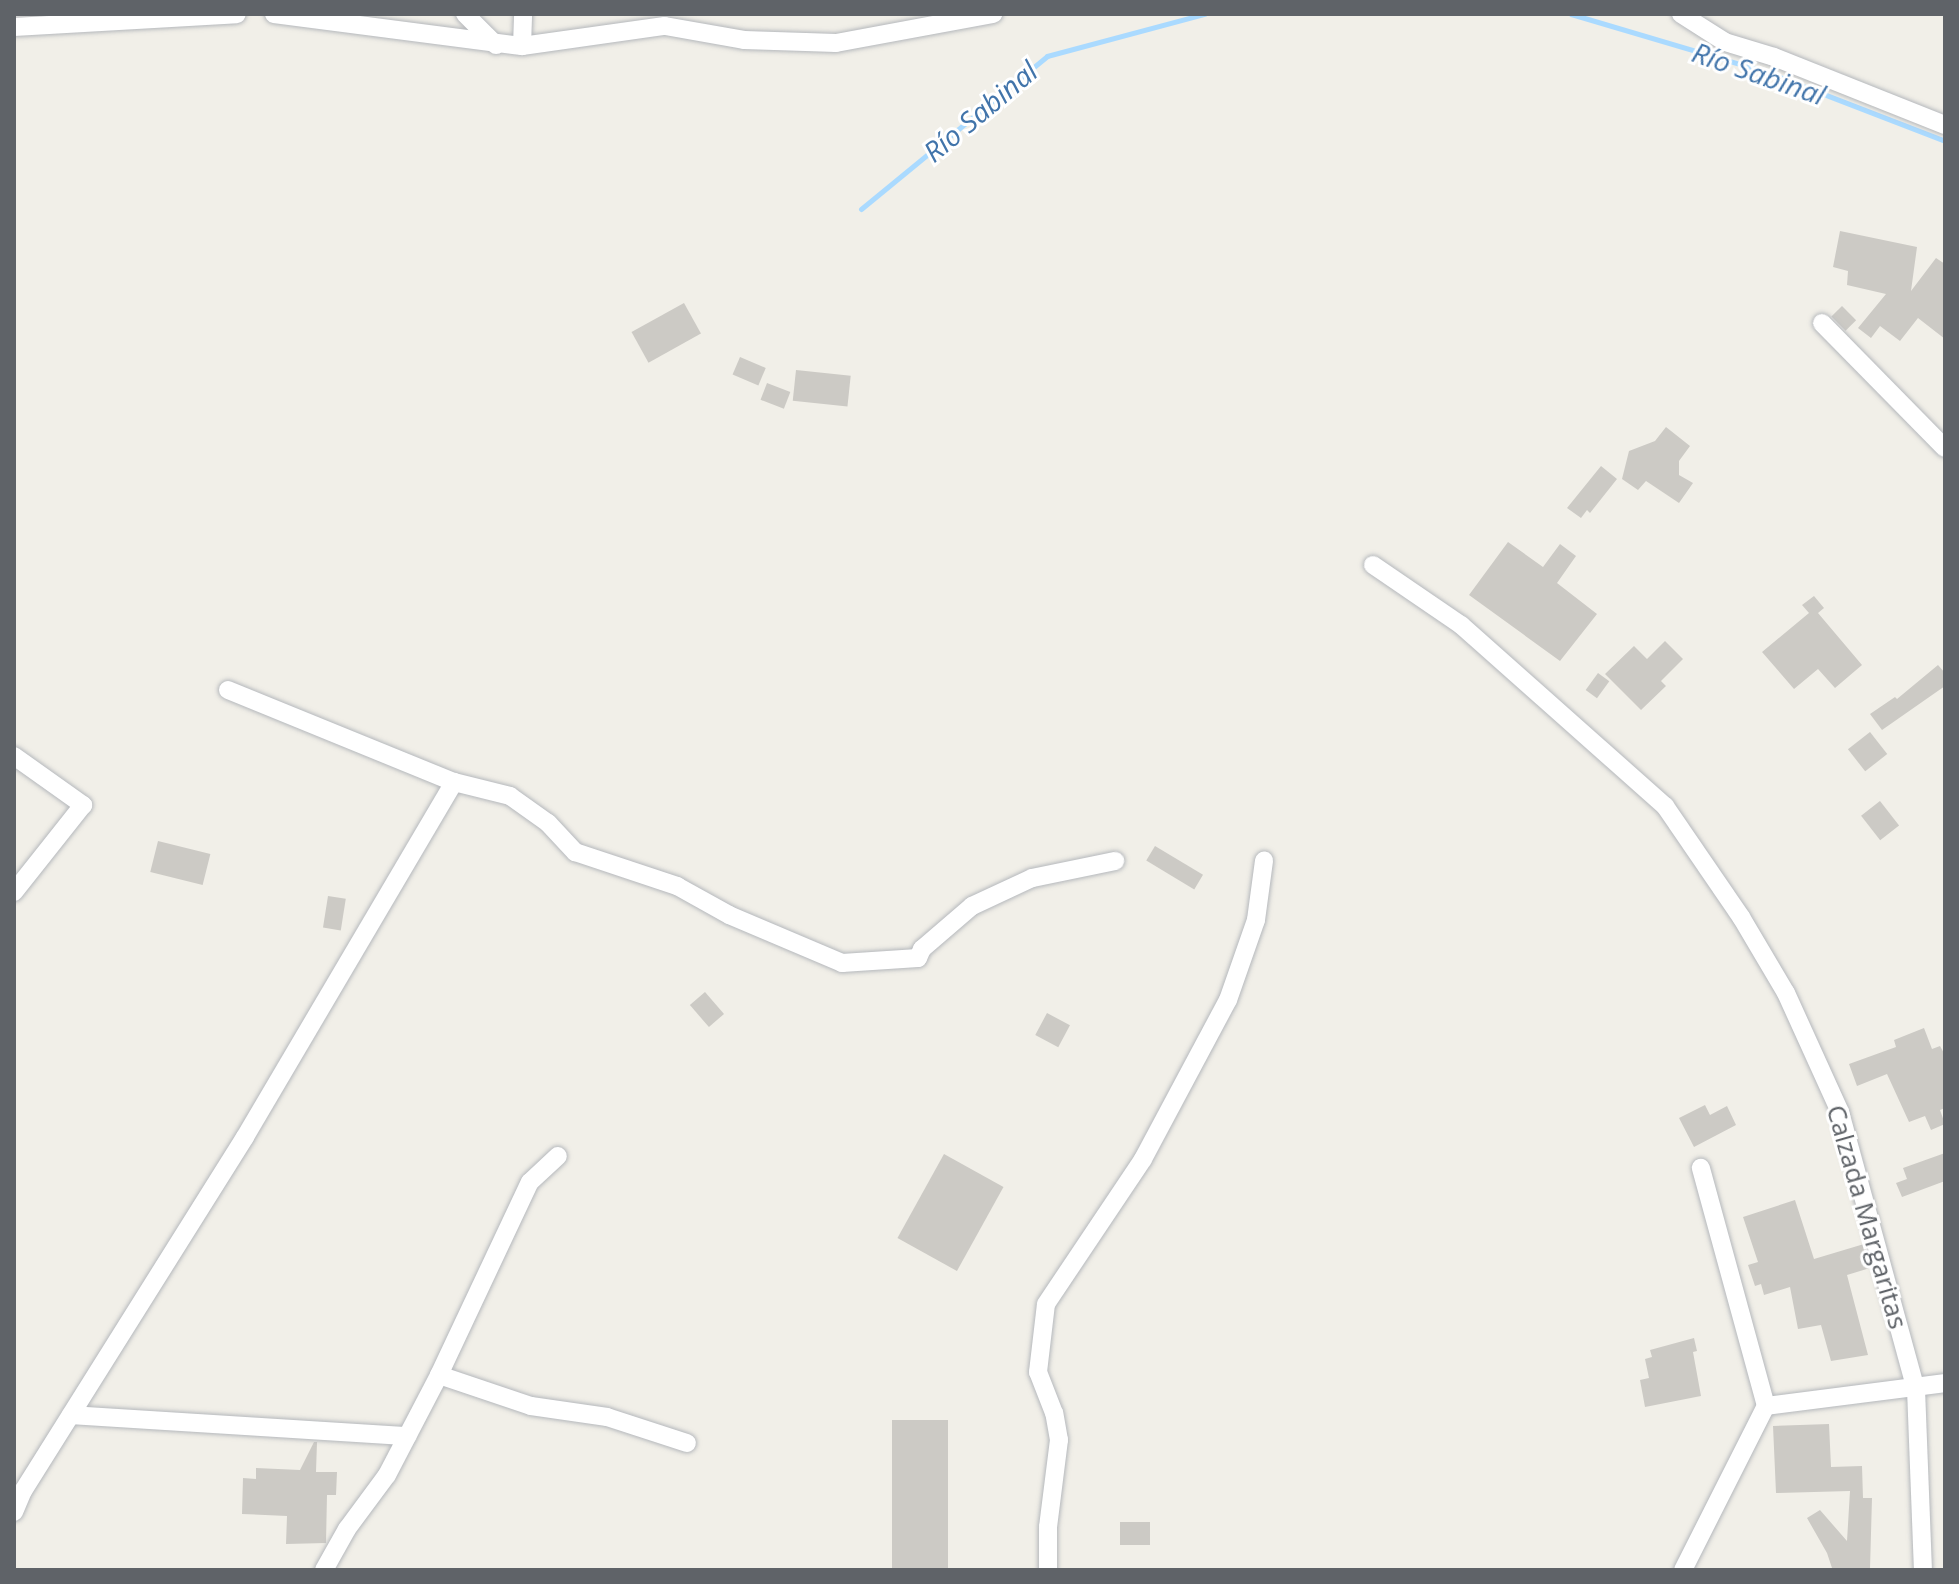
<!DOCTYPE html>
<html>
<head>
<meta charset="utf-8">
<style>
  body { margin:0 }
  #map { position:relative; width:1959px; height:1584px; overflow:hidden; background:#f1efe8; font-family:"Open Sans",sans-serif }
  div>[style] { position:absolute }
  [style*='--x'] { left:calc(var(--x)*1px); top:calc(var(--y)*1px); width:calc(var(--w)*1px); rotate:calc(var(--a)*1deg) }
  .stream>* { height:5px; margin:-2.5px; padding:0 2.5px; transform-origin:2.5px; border-radius:2.5px; background:#aadaff }
  .building>* { inset:0; background:#cccac5; transform-origin:0 0 }
  .roads { filter:drop-shadow(0 0 2px #b5b8bc) drop-shadow(0 0 2px #b5b8bc) }
  .minor>* { height:18px; margin:-9px; padding:0 9px; transform-origin:9px; border-radius:9px; background:#fff }
  span { translate:-50% -50%; white-space:nowrap; text-align:center; line-height:1.15; -webkit-text-stroke:6px #fff; paint-order:stroke }
  .street-label { font-size:26px; color:#5f6368 }
  .water-label { font-size:28px; color:#4174aa; font-style:italic }
  .frame { position:absolute; inset:0; border:16px solid #5f6368; pointer-events:none }
</style>
</head>
<body>
<div id="map">
  <div class="stream">
    <i style="--x:1571;--y:14;--w:201;--a:16.5"></i>
    <i style="--x:1764;--y:71;--w:194;--a:21.1"></i>
    <i style="--x:861;--y:209;--w:241;--a:-39.4"></i>
    <i style="--x:1047;--y:56;--w:163;--a:-15"></i>
  </div>
  <div class="building">
    <i style="clip-path:polygon(1840px 231px,1917px 247px,1911px 291px,1936px 258px,1945px 264px,1945px 339px,1918px 318px,1900px 341px,1880px 326px,1871px 338px,1858px 328px,1886px 294px,1847px 285px,1848px 271px,1833px 267px)"></i>
    <i style="left:684px;top:303px;width:35px;height:60px;rotate:61deg"></i>
    <i style="left:1842px;top:306px;width:20px;height:15px;rotate:45deg"></i>
    <i style="left:740px;top:357px;width:28px;height:19px;rotate:23deg"></i>
    <i style="left:796px;top:370px;width:55px;height:31px;rotate:6deg"></i>
    <i style="left:767px;top:383px;width:25px;height:18px;rotate:21deg"></i>
    <i style="clip-path:polygon(1666px 427px,1690px 446px,1679px 461px,1679px 475px,1693px 483px,1679px 503px,1646px 481px,1638px 490px,1622px 479px,1629px 451px,1655px 441px)"></i>
    <i style="clip-path:polygon(1601px 466px,1617px 479px,1590px 513px,1587px 510px,1581px 518px,1567px 508px)"></i>
    <i style="clip-path:polygon(1508px 542px,1543px 567px,1560px 544px,1576px 556px,1557px 583px,1597px 614px,1560px 661px,1469px 595px)"></i>
    <i style="clip-path:polygon(1814px 596px,1824px 608px,1818px 613px,1862px 665px,1835px 688px,1818px 669px,1794px 689px,1762px 652px,1809px 613px,1802px 605px)"></i>
    <i style="clip-path:polygon(1665px 641px,1683px 659px,1661px 681px,1666px 686px,1641px 710px,1605px 674px,1634px 646px,1647px 659px)"></i>
    <i style="clip-path:polygon(1938px 665px,1945px 673px,1945px 686px,1882px 730px,1870px 714px,1895px 697px,1897px 699px)"></i>
    <i style="left:1598px;top:673px;width:14px;height:21px;rotate:36deg"></i>
    <i style="left:1870px;top:732px;width:28px;height:28px;rotate:52deg"></i>
    <i style="left:1880px;top:801px;width:31px;height:24px;rotate:52deg"></i>
    <i style="left:158px;top:841px;width:54px;height:32px;rotate:14deg"></i>
    <i style="left:1155px;top:846px;width:56px;height:17px;rotate:31deg"></i>
    <i style="left:328px;top:896px;width:18px;height:32px;rotate:9deg"></i>
    <i style="left:705px;top:992px;width:29px;height:20px;rotate:49deg"></i>
    <i style="left:1047px;top:1013px;width:26px;height:25px;rotate:28deg"></i>
    <i style="clip-path:polygon(1924px 1028px,1932px 1049px,1940px 1046px,1945px 1055px,1945px 1108px,1940px 1110px,1945px 1124px,1931px 1130px,1925px 1116px,1909px 1122px,1887px 1074px,1857px 1086px,1849px 1064px,1896px 1047px,1894px 1040px)"></i>
    <i style="clip-path:polygon(1705px 1105px,1710px 1115px,1727px 1106px,1736px 1125px,1694px 1147px,1679px 1118px)"></i>
    <i style="clip-path:polygon(1945px 1153px,1945px 1181px,1902px 1197px,1896px 1183px,1907px 1179px,1903px 1168px)"></i>
    <i style="left:944px;top:1154px;width:68px;height:96px;rotate:29deg"></i>
    <i style="clip-path:polygon(1795px 1200px,1814px 1259px,1864px 1244px,1870px 1268px,1847px 1275px,1868px 1355px,1831px 1361px,1821px 1325px,1798px 1329px,1790px 1287px,1764px 1295px,1761px 1284px,1755px 1286px,1748px 1265px,1758px 1262px,1743px 1217px)"></i>
    <i style="clip-path:polygon(1694px 1338px,1697px 1351px,1693px 1352px,1701px 1396px,1645px 1407px,1640px 1380px,1649px 1378px,1645px 1359px,1652px 1357px,1650px 1350px)"></i>
    <i style="left:892px;top:1420px;width:56px;height:150px"></i>
    <i style="clip-path:polygon(1829px 1424px,1831px 1467px,1862px 1466px,1863px 1498px,1872px 1498px,1870px 1569px,1832px 1568px,1827px 1553px,1807px 1518px,1820px 1510px,1847px 1541px,1850px 1491px,1776px 1493px,1773px 1426px)"></i>
    <i style="clip-path:polygon(314px 1442px,317px 1442px,316px 1472px,337px 1472px,336px 1495px,327px 1495px,326px 1543px,286px 1544px,287px 1516px,242px 1514px,243px 1478px,256px 1479px,256px 1468px,300px 1470px)"></i>
    <i style="left:1120px;top:1522px;width:30px;height:23px"></i>
  </div>
  <div class="roads">
    <div class="minor">
      <i style="--x:274;--y:14;--w:250;--a:7.4"></i>
      <i style="--x:522;--y:46;--w:144;--a:-8"></i>
      <i style="--x:665;--y:26;--w:80;--a:10"></i>
      <i style="--x:744;--y:40;--w:92;--a:1.9"></i>
      <i style="--x:836;--y:43;--w:160;--a:-10.5"></i>
      <i style="--x:465;--y:14;--w:44;--a:45"></i>
      <i style="--x:1681;--y:14;--w:52;--a:32.5"></i>
      <i style="--x:1725;--y:42;--w:51;--a:17"></i>
      <i style="--x:1774;--y:57;--w:184;--a:21.7"></i>
      <i style="--x:14;--y:27;--w:223;--a:-3.3"></i>
      <i style="--x:522;--y:46;--w:32;--a:-88"></i>
      <i style="--x:1822;--y:323;--w:175;--a:45.5"></i>
      <i style="--x:1373;--y:565;--w:107;--a:34.3"></i>
      <i style="--x:1461;--y:625;--w:273;--a:41.6"></i>
      <i style="--x:1665;--y:806;--w:135;--a:55.6"></i>
      <i style="--x:1741;--y:917;--w:88;--a:59.4"></i>
      <i style="--x:1786;--y:993;--w:131;--a:65.6"></i>
      <i style="--x:1840;--y:1112;--w:287;--a:74.7"></i>
      <i style="--x:1916;--y:1389;--w:181;--a:87.8"></i>
      <i style="--x:228;--y:690;--w:244;--a:22.2"></i>
      <i style="--x:454;--y:782;--w:58;--a:14"></i>
      <i style="--x:510;--y:796;--w:47;--a:35.4"></i>
      <i style="--x:548;--y:823;--w:40;--a:47"></i>
      <i style="--x:575;--y:852;--w:108;--a:18.4"></i>
      <i style="--x:677;--y:886;--w:60;--a:29.1"></i>
      <i style="--x:729;--y:915;--w:123;--a:23"></i>
      <i style="--x:842;--y:963;--w:76;--a:-3.8"></i>
      <i style="--x:918;--y:958;--w:10;--a:-66"></i>
      <i style="--x:922;--y:949;--w:66;--a:-40.7"></i>
      <i style="--x:972;--y:906;--w:66;--a:-25"></i>
      <i style="--x:1032;--y:878;--w:85;--a:-11.6"></i>
      <i style="--x:14;--y:756;--w:85;--a:35.4"></i>
      <i style="--x:83;--y:805;--w:111;--a:128.4"></i>
      <i style="--x:439;--y:1375;--w:97;--a:18.6"></i>
      <i style="--x:531;--y:1406;--w:77;--a:8.2"></i>
      <i style="--x:607;--y:1417;--w:84;--a:18"></i>
      <i style="--x:1766;--y:1406;--w:180;--a:-7.3"></i>
      <i style="--x:71;--y:1415;--w:337;--a:3.6"></i>
      <i style="--x:14;--y:1512;--w:23;--a:-67"></i>
      <i style="--x:23;--y:1491;--w:418;--a:-57.9"></i>
      <i style="--x:245;--y:1137;--w:412;--a:-59.5"></i>
      <i style="--x:324;--y:1570;--w:47;--a:-60.7"></i>
      <i style="--x:347;--y:1529;--w:67;--a:-53.5"></i>
      <i style="--x:387;--y:1475;--w:113;--a:-62.5"></i>
      <i style="--x:439;--y:1375;--w:213;--a:-64.8"></i>
      <i style="--x:530;--y:1182;--w:38;--a:-43"></i>
      <i style="--x:1048;--y:1570;--w:43;--a:-90"></i>
      <i style="--x:1048;--y:1527;--w:88;--a:-82.8"></i>
      <i style="--x:1059;--y:1440;--w:27;--a:-100"></i>
      <i style="--x:1054;--y:1413;--w:44;--a:-111.3"></i>
      <i style="--x:1038;--y:1372;--w:68;--a:-83.3"></i>
      <i style="--x:1046;--y:1304;--w:174;--a:-56.2"></i>
      <i style="--x:1143;--y:1159;--w:180;--a:-61.9"></i>
      <i style="--x:1228;--y:1000;--w:85;--a:-70.7"></i>
      <i style="--x:1256;--y:920;--w:60;--a:-82.3"></i>
      <i style="--x:1683;--y:1570;--w:184;--a:-63.2"></i>
      <i style="--x:1766;--y:1406;--w:247;--a:-105.3"></i>
    </div>
  </div>
  <div class="street-label">
    <span style="left:1867px;top:1217px;rotate:74deg">Calzada Margaritas</span>
  </div>
  <div class="water-label">
    <span style="left:1759px;top:73px;rotate:19deg">Río Sabinal</span>
    <span style="left:980px;top:111px;rotate:-40deg">Río Sabinal</span>
  </div>
  <div class="frame"></div>
</div>
</body>
</html>
